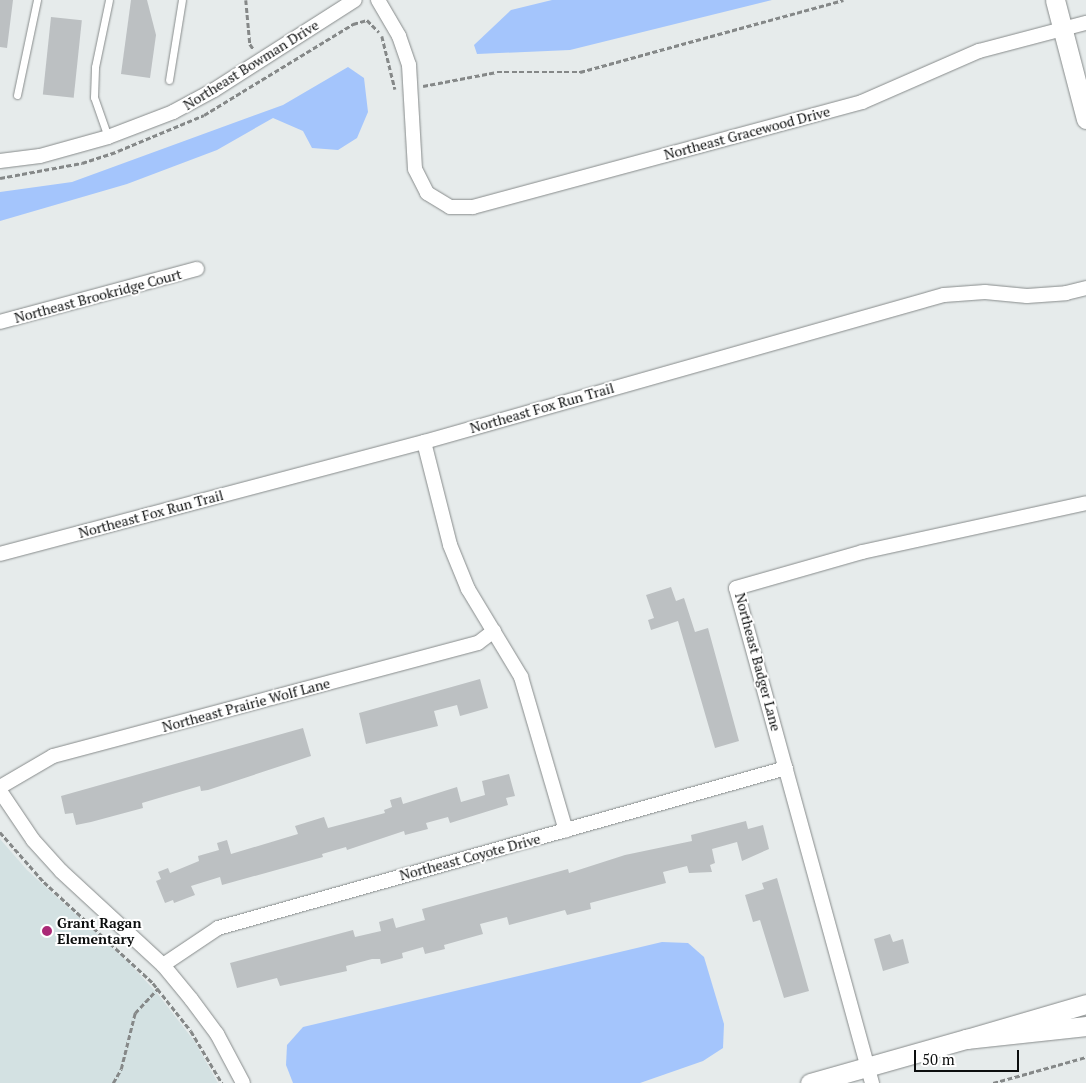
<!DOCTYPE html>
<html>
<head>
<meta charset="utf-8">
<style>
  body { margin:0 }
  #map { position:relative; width:1086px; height:1083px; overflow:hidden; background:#e6ebeb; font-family:"PT Serif",serif }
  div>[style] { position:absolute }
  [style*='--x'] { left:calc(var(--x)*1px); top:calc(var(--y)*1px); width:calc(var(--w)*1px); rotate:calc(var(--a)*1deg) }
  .built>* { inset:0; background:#d3e1e2 }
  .water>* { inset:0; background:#a4c5fc }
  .building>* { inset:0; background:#bcc0c2; transform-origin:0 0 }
  .path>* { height:2.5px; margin-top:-1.25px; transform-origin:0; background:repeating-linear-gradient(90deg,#858888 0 5px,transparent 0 7.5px) }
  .roads { filter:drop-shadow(0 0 1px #878b8b) drop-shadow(0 0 1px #878b8b) }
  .lane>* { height:7px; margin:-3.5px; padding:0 3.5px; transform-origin:3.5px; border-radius:3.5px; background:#fff }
  .street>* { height:14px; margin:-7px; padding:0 7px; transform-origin:7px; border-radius:7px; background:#fff }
  .secondary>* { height:19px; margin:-9.5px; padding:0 9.5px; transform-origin:9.5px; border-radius:9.5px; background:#fff }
  .dots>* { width:14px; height:14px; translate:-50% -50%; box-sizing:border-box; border:2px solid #fff; border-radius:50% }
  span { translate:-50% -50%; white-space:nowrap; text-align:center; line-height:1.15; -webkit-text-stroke:4px #fff; paint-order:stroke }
  .street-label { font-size:14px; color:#0c0e0e }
  .poi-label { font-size:14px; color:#0c0e0e; font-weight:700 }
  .left { translate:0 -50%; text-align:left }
  .scale { position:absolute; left:914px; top:1050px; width:105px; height:22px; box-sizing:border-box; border:2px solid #0c0e0e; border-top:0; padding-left:6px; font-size:15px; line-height:18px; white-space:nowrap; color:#0c0e0e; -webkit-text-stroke:4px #fff; paint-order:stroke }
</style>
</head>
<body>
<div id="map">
  <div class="built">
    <i style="clip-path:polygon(0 839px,27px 870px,128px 962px,157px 993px,195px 1042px,218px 1083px,0 1083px)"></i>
  </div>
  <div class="water">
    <i style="clip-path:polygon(552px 0,772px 0,570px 50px,477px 54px,474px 45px,511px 10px)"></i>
    <i style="clip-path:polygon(348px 67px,364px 78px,368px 112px,357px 138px,338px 150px,312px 148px,303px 131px,273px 118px,217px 150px,127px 184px,0 221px,0 192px,72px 182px,283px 105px)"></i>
    <i style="clip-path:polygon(662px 942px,688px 943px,704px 957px,724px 1024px,723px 1048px,703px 1061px,640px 1083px,293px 1083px,286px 1065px,287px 1045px,303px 1027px)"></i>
  </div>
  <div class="building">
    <i style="clip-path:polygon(0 0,13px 0,7px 48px,0 47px)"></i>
    <i style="clip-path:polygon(131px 0,147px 0,156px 35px,150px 78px,121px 74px)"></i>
    <i style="left:51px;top:17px;width:31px;height:78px;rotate:6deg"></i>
    <i style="clip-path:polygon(671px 587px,676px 601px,684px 598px,695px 632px,708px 628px,739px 741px,715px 748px,678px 621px,651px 630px,648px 620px,654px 618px,646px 595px)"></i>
    <i style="clip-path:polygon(480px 679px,488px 708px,460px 716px,457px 705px,434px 711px,438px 726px,366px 744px,359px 713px)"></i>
    <i style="clip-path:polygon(303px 728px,311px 756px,208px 790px,201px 791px,200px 786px,169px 795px,142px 803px,143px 808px,91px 822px,76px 825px,73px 813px,65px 814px,61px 796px)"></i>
    <i style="clip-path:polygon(509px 774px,515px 796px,506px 798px,508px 805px,450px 823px,448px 817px,426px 823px,428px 829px,405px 835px,404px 831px,347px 850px,346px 847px,322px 854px,323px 857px,222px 885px,220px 877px,191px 886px,195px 895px,174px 903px,173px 900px,165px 903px,156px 881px,161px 879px,158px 872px,168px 868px,170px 873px,199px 861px,198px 856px,219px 850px,217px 843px,227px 840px,231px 854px,298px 834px,295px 826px,324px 817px,328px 828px,385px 813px,384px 810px,392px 807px,390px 800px,401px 797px,403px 804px,457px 787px,461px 802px,485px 795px,482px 781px)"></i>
    <i style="clip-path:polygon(746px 821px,748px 829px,763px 825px,769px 849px,742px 861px,737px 842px,712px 849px,715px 863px,710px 865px,712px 872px,689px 873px,687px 866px,663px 872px,666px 883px,590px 903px,591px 909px,567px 915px,565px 910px,509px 925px,507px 917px,480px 924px,483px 934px,444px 945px,445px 949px,425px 954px,423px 947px,402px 953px,403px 958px,381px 964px,380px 959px,372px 959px,346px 966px,347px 971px,280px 986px,277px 978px,237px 988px,230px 963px,353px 930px,355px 937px,381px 931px,379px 922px,393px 918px,396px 928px,425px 920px,422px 909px,568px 869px,569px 873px,625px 855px,692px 841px,691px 835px)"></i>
    <i style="clip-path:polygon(777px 878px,809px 991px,784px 998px,760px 920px,753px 922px,745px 895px,764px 889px,762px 883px)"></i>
    <i style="clip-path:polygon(890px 934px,893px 942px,903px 939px,909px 963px,883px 971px,874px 939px)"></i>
  </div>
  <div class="path">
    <i style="--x:246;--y:0;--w:44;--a:84.8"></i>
    <i style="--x:250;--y:44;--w:7;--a:56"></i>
    <i style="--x:382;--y:36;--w:55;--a:76.2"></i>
    <i style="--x:423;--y:86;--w:75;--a:-10.7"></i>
    <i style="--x:497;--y:72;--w:83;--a:0"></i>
    <i style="--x:580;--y:72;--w:273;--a:-15.3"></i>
    <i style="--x:0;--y:178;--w:83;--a:-10.4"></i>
    <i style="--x:82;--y:163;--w:38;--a:-18"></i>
    <i style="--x:118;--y:151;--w:93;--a:-22.7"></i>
    <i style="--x:204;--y:115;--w:175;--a:-31.4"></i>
    <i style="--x:353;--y:24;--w:15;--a:-16"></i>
    <i style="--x:367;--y:20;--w:17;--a:45"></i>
    <i style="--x:0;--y:832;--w:67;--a:48.7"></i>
    <i style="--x:44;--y:882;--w:149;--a:42.8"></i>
    <i style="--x:153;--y:983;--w:61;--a:51.6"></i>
    <i style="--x:191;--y:1031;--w:61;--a:59.2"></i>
    <i style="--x:113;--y:1083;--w:16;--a:-60"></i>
    <i style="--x:121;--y:1069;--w:58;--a:-76"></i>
    <i style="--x:135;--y:1013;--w:34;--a:-47"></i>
    <i style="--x:993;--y:1083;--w:97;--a:-15.6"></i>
  </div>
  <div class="roads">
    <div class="lane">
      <i style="--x:169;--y:80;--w:81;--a:-80.8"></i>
      <i style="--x:17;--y:95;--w:97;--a:-78.1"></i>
      <i style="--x:108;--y:137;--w:42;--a:-109.3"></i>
      <i style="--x:94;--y:97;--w:30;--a:-88"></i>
      <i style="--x:95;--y:67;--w:68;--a:-78.2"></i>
    </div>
    <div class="street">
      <i style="--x:378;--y:0;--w:42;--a:59.7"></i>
      <i style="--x:399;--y:36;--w:31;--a:71"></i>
      <i style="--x:409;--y:65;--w:104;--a:86.7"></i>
      <i style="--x:415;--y:169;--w:27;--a:63"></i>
      <i style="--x:427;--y:193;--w:27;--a:31"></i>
      <i style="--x:450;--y:207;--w:23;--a:0"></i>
      <i style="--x:473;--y:207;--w:403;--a:-15.1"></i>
      <i style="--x:862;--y:102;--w:128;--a:-23.6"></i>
      <i style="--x:979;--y:51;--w:111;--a:-14.7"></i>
      <i style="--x:0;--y:161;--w:40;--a:-7.1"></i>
      <i style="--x:40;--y:156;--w:71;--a:-15.6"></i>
      <i style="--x:108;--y:137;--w:70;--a:-21"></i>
      <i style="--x:173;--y:112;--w:47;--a:-28.2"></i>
      <i style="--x:214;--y:90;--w:167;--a:-32.6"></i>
      <i style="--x:0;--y:322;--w:204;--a:-15.1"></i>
      <i style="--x:424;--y:442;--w:106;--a:75.8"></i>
      <i style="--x:450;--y:545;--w:48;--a:67.8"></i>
      <i style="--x:468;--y:589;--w:103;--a:58.9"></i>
      <i style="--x:521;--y:677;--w:160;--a:73.7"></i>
      <i style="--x:0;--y:554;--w:439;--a:-14.8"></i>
      <i style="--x:424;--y:442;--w:540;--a:-15.79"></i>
      <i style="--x:944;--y:295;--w:41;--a:-4.2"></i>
      <i style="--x:985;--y:292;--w:42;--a:5.4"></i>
      <i style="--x:1027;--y:296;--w:39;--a:-4"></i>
      <i style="--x:1066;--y:293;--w:21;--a:-14"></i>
      <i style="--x:0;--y:787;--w:61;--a:-30.3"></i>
      <i style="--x:53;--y:756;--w:440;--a:-14.9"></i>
      <i style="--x:478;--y:643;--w:20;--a:-37"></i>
      <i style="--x:0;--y:791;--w:59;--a:56"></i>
      <i style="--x:33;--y:840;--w:42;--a:47.9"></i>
      <i style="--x:61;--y:871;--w:139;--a:42.7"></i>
      <i style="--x:163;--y:965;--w:44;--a:50.5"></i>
      <i style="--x:191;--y:999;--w:44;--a:53.4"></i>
      <i style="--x:217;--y:1034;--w:55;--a:62"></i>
      <i style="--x:163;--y:965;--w:66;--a:-33.9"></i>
      <i style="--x:218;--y:928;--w:590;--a:-15.73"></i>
      <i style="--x:872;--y:1083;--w:513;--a:-105.36"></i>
      <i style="--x:736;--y:588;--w:131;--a:-15.9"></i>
      <i style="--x:862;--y:552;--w:229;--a:-12.3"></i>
    </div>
    <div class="secondary">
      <i style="--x:1055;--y:0;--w:123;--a:75.4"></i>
      <i style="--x:1086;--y:1004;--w:125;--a:163.7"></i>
      <i style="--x:966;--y:1039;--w:121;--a:-6.2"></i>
      <i style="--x:810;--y:1083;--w:162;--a:-15.8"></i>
    </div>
  </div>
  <div class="dots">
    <i style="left:47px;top:931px;background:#aa2977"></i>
  </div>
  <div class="street-label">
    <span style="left:251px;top:65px;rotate:-32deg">Northeast Bowman Drive</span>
    <span style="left:747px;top:133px;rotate:-15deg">Northeast Gracewood Drive</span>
    <span style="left:98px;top:296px;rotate:-15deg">Northeast Brookridge Court</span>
    <span style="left:542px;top:408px;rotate:-16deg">Northeast Fox Run Trail</span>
    <span style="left:151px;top:514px;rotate:-15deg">Northeast Fox Run Trail</span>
    <span style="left:758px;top:662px;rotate:75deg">Northeast Badger Lane</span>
    <span style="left:246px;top:705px;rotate:-15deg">Northeast Prairie Wolf Lane</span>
    <span style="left:470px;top:857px;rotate:-15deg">Northeast Coyote Drive</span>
  </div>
  <div class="poi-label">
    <span class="left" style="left:57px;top:931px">Grant Ragan<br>Elementary</span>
  </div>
  <div class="scale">50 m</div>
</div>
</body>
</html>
